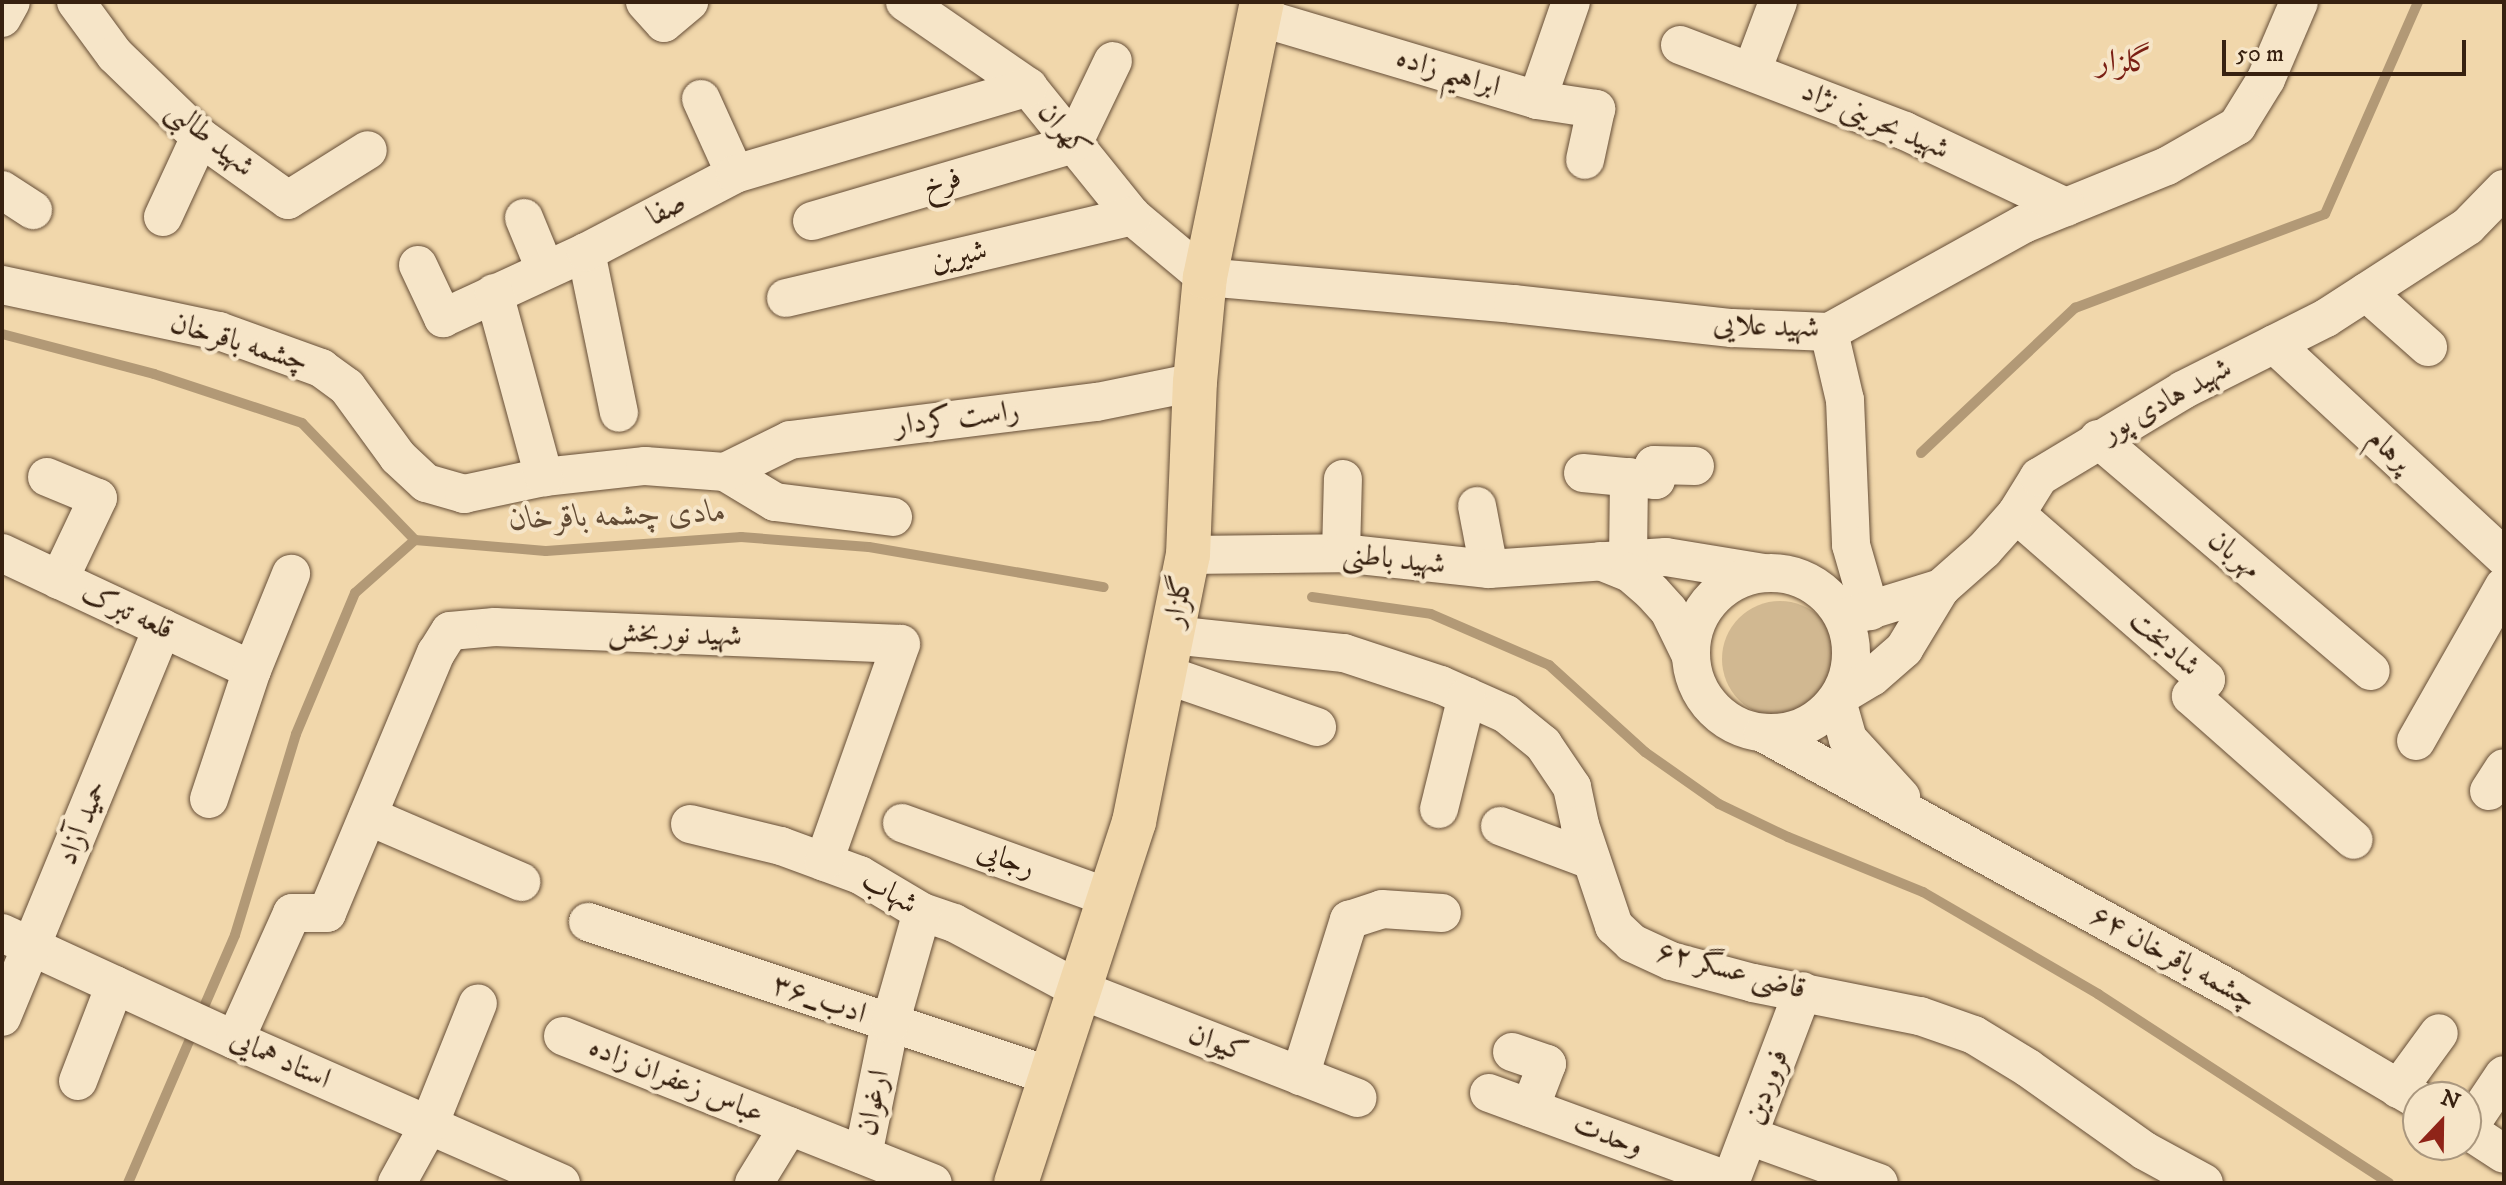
<!DOCTYPE html>
<html>
<head>
<meta charset="utf-8">
<style>
  body { margin:0 }
  #map { position:relative; width:2506px; height:1185px; overflow:hidden; background:#f1d7ab; font-family:"IM FELL DW Pica",Amiri,serif }
  div>[style] { position:absolute }
  [style*='--x'] { left:calc(var(--x)*1px); top:calc(var(--y)*1px); width:calc(var(--w)*1px); rotate:calc(var(--a)*1deg) }
  .green>* { inset:0; background:#d1b891 }
  .round { border-radius:50% }
  .stream>* { height:10px; margin:-5px; padding:0 5px; transform-origin:5px; border-radius:5px; background:#b29976 }
  .roads { filter:drop-shadow(0 0 2px #664e37) drop-shadow(0 0 2px #664e37) }
  .minor>* { height:38px; margin:-19px; padding:0 19px; transform-origin:19px; border-radius:19px; background:#f6e5c8 }
  .minor>.ring { margin:-19px; padding:0; box-sizing:content-box; background:none; border:38px solid #f6e5c8; border-radius:50% }
  .major>* { height:44px; margin:-22px; padding:0 22px; transform-origin:22px; border-radius:22px; background:#f1d7ab }
  span { translate:-50% -50%; white-space:nowrap; text-align:center; line-height:1.15; -webkit-text-stroke:8px #f6e5c8; paint-order:stroke }
  .street-label { font-size:30px; color:#372110 }
  .neighbourhood-label { font-size:32px; color:#7a1f14 }
  .water-label { font-size:32px; color:#624b34; font-style:italic }
  .frame { position:absolute; inset:0; border:4px solid #372110; pointer-events:none }
  .north { position:absolute; left:2402px; top:1081px; width:80px; height:80px; box-sizing:border-box; background:#f6e5c8; border:2px solid #aa977e; border-radius:50%; rotate:22deg; font-size:22px; font-weight:700; line-height:32px; text-align:center; color:#372110 }
  .north::after { content:''; display:block; margin:auto; width:28px; height:36px; background:#8f2418; clip-path:polygon(50% 0,100% 100%,50% 72%,0 100%) }
  .scale { position:absolute; left:2222px; top:40px; width:244px; height:36px; box-sizing:border-box; border:4px solid #372110; border-top:0; padding-left:10px; font-size:24px; line-height:28px; white-space:nowrap; color:#372110; -webkit-text-stroke:6px #f6e5c8; paint-order:stroke }
</style>
</head>
<body>
<div id="map">
  <div class="green">
    <i class="round" style="left:1722px;top:601px;width:116px;height:116px"></i>
  </div>
  <div class="stream">
    <i style="--x:2;--y:334;--w:157;--a:14.7"></i>
    <i style="--x:154;--y:374;--w:156;--a:18.3"></i>
    <i style="--x:302;--y:423;--w:163;--a:46"></i>
    <i style="--x:415;--y:540;--w:131;--a:4.8"></i>
    <i style="--x:546;--y:551;--w:196;--a:-4.1"></i>
    <i style="--x:741;--y:537;--w:128;--a:4.5"></i>
    <i style="--x:869;--y:547;--w:238;--a:9.7"></i>
    <i style="--x:1921;--y:453;--w:212;--a:-43.3"></i>
    <i style="--x:2075;--y:308;--w:267;--a:-20.6"></i>
    <i style="--x:2325;--y:214;--w:232;--a:-66.3"></i>
    <i style="--x:1312;--y:597;--w:120;--a:8.1"></i>
    <i style="--x:1431;--y:614;--w:129;--a:23.4"></i>
    <i style="--x:1549;--y:665;--w:130;--a:42.2"></i>
    <i style="--x:1645;--y:752;--w:90;--a:35.1"></i>
    <i style="--x:1719;--y:804;--w:76;--a:25.6"></i>
    <i style="--x:1788;--y:837;--w:146;--a:22.2"></i>
    <i style="--x:1923;--y:892;--w:203;--a:30.2"></i>
    <i style="--x:2098;--y:994;--w:347;--a:33"></i>
    <i style="--x:200;--y:1016;--w:88;--a:-66.6"></i>
    <i style="--x:235;--y:935;--w:210;--a:-73.1"></i>
    <i style="--x:296;--y:734;--w:153;--a:-67.3"></i>
    <i style="--x:355;--y:593;--w:80;--a:-41.5"></i>
    <i style="--x:128;--y:1183;--w:167;--a:-66.7"></i>
  </div>
  <div class="roads">
    <div class="minor">
      <i style="--x:76;--y:2;--w:66;--a:53.7"></i>
      <i style="--x:115;--y:55;--w:118;--a:44"></i>
      <i style="--x:200;--y:137;--w:108;--a:35.6"></i>
      <i style="--x:288;--y:200;--w:94;--a:-32"></i>
      <i style="--x:645;--y:2;--w:28;--a:48"></i>
      <i style="--x:664;--y:23;--w:33;--a:-40"></i>
      <i style="--x:905;--y:2;--w:150;--a:34.6"></i>
      <i style="--x:1028;--y:87;--w:166;--a:51.1"></i>
      <i style="--x:1132;--y:216;--w:95;--a:39.9"></i>
      <i style="--x:1205;--y:277;--w:309;--a:5"></i>
      <i style="--x:1513;--y:304;--w:220;--a:6.3"></i>
      <i style="--x:1732;--y:328;--w:97;--a:2.4"></i>
      <i style="--x:1829;--y:332;--w:223;--a:-29"></i>
      <i style="--x:2024;--y:224;--w:154;--a:-22.1"></i>
      <i style="--x:2167;--y:166;--w:81;--a:-29.7"></i>
      <i style="--x:2237;--y:126;--w:55;--a:-58.3"></i>
      <i style="--x:2266;--y:79;--w:84;--a:-66.8"></i>
      <i style="--x:1259;--y:17;--w:290;--a:16.6"></i>
      <i style="--x:1537;--y:100;--w:104;--a:-70.9"></i>
      <i style="--x:2;--y:18;--w:18;--a:-61"></i>
      <i style="--x:1680;--y:45;--w:241;--a:20.9"></i>
      <i style="--x:1905;--y:131;--w:178;--a:25.3"></i>
      <i style="--x:1752;--y:71;--w:74;--a:-69.4"></i>
      <i style="--x:701;--y:99;--w:82;--a:65.6"></i>
      <i style="--x:1537;--y:100;--w:60;--a:8.7"></i>
      <i style="--x:1596;--y:109;--w:52;--a:102.2"></i>
      <i style="--x:2;--y:190;--w:37;--a:33"></i>
      <i style="--x:163;--y:217;--w:88;--a:-65.2"></i>
      <i style="--x:524;--y:218;--w:55;--a:67.6"></i>
      <i style="--x:812;--y:221;--w:272;--a:-16.4"></i>
      <i style="--x:1073;--y:144;--w:92;--a:-64.3"></i>
      <i style="--x:586;--y:252;--w:164;--a:78.4"></i>
      <i style="--x:418;--y:265;--w:59;--a:64.7"></i>
      <i style="--x:443;--y:318;--w:157;--a:-24.8"></i>
      <i style="--x:586;--y:252;--w:168;--a:-27.6"></i>
      <i style="--x:735;--y:174;--w:306;--a:-16.5"></i>
      <i style="--x:2;--y:285;--w:222;--a:12"></i>
      <i style="--x:219;--y:331;--w:109;--a:19.9"></i>
      <i style="--x:321;--y:368;--w:32;--a:36"></i>
      <i style="--x:347;--y:387;--w:87;--a:53.9"></i>
      <i style="--x:398;--y:457;--w:38;--a:43"></i>
      <i style="--x:426;--y:483;--w:40;--a:16"></i>
      <i style="--x:464;--y:494;--w:82;--a:-12"></i>
      <i style="--x:544;--y:477;--w:102;--a:-6.2"></i>
      <i style="--x:645;--y:466;--w:80;--a:4.3"></i>
      <i style="--x:725;--y:472;--w:58;--a:31"></i>
      <i style="--x:775;--y:502;--w:119;--a:7.2"></i>
      <i style="--x:2366;--y:292;--w:83;--a:41.6"></i>
      <i style="--x:494;--y:293;--w:191;--a:74.8"></i>
      <i style="--x:786;--y:298;--w:356;--a:-13.3"></i>
      <i style="--x:1829;--y:332;--w:70;--a:76.8"></i>
      <i style="--x:1845;--y:400;--w:145;--a:87.6"></i>
      <i style="--x:1851;--y:545;--w:69;--a:73.9"></i>
      <i style="--x:2274;--y:344;--w:313;--a:42.8"></i>
      <i style="--x:2098;--y:439;--w:358;--a:40.4"></i>
      <i style="--x:725;--y:472;--w:72;--a:-26.2"></i>
      <i style="--x:790;--y:440;--w:309;--a:-7.1"></i>
      <i style="--x:1097;--y:402;--w:100;--a:-11.5"></i>
      <i style="--x:1583;--y:473;--w:73;--a:5.5"></i>
      <i style="--x:1656;--y:480;--w:15;--a:-98"></i>
      <i style="--x:1654;--y:465;--w:41;--a:1.4"></i>
      <i style="--x:47;--y:477;--w:55;--a:22.4"></i>
      <i style="--x:98;--y:498;--w:91;--a:115.4"></i>
      <i style="--x:1477;--y:506;--w:64;--a:79.2"></i>
      <i style="--x:2016;--y:514;--w:252;--a:41.1"></i>
      <i style="--x:2206;--y:680;--w:22;--a:133"></i>
      <i style="--x:2191;--y:696;--w:217;--a:41.5"></i>
      <i style="--x:2;--y:553;--w:276;--a:25.1"></i>
      <i style="--x:1341;--y:553;--w:74;--a:-88.5"></i>
      <i style="--x:1188;--y:555;--w:153;--a:-0.7"></i>
      <i style="--x:1341;--y:553;--w:149;--a:6.2"></i>
      <i style="--x:1489;--y:569;--w:177;--a:-3.9"></i>
      <i style="--x:1666;--y:557;--w:99;--a:9.3"></i>
      <i style="--x:1628;--y:560;--w:83;--a:-89.3"></i>
      <i style="--x:1600;--y:561;--w:32;--a:22"></i>
      <i style="--x:1630;--y:573;--w:29;--a:41"></i>
      <i style="--x:1652;--y:592;--w:25;--a:48"></i>
      <i style="--x:1669;--y:611;--w:50;--a:63.9"></i>
      <i class="ring" style="left:1691px;top:573px;width:122px;height:122px"></i>
      <i style="--x:1844;--y:618;--w:102;--a:-17.2"></i>
      <i style="--x:1941;--y:588;--w:57;--a:-41.5"></i>
      <i style="--x:1984;--y:550;--w:48;--a:-48.4"></i>
      <i style="--x:2016;--y:514;--w:44;--a:-58.1"></i>
      <i style="--x:2039;--y:477;--w:168;--a:-31.1"></i>
      <i style="--x:2183;--y:390;--w:160;--a:-26.7"></i>
      <i style="--x:2326;--y:318;--w:169;--a:-32.9"></i>
      <i style="--x:2468;--y:226;--w:52;--a:-45.8"></i>
      <i style="--x:1172;--y:635;--w:173;--a:6"></i>
      <i style="--x:1344;--y:653;--w:102;--a:18.3"></i>
      <i style="--x:1441;--y:685;--w:71;--a:24"></i>
      <i style="--x:1506;--y:714;--w:48;--a:39"></i>
      <i style="--x:1543;--y:744;--w:52;--a:56"></i>
      <i style="--x:1572;--y:787;--w:39;--a:78"></i>
      <i style="--x:1580;--y:825;--w:107;--a:71.4"></i>
      <i style="--x:1614;--y:926;--w:25;--a:43"></i>
      <i style="--x:1632;--y:943;--w:43;--a:24.8"></i>
      <i style="--x:1671;--y:961;--w:85;--a:15"></i>
      <i style="--x:1753;--y:983;--w:170;--a:11.2"></i>
      <i style="--x:1920;--y:1016;--w:57;--a:19.4"></i>
      <i style="--x:1974;--y:1035;--w:63;--a:31.4"></i>
      <i style="--x:2028;--y:1068;--w:143;--a:35.4"></i>
      <i style="--x:2145;--y:1151;--w:67;--a:28.5"></i>
      <i style="--x:1164;--y:674;--w:162;--a:19.1"></i>
      <i style="--x:1840;--y:696;--w:37;--a:-31"></i>
      <i style="--x:1872;--y:677;--w:43;--a:-41.2"></i>
      <i style="--x:1904;--y:649;--w:71;--a:-58.8"></i>
      <i style="--x:1837;--y:701;--w:40;--a:74"></i>
      <i style="--x:1848;--y:739;--w:79;--a:47.6"></i>
      <i style="--x:1763;--y:733;--w:535;--a:28.72"></i>
      <i style="--x:2232;--y:990;--w:216;--a:30.6"></i>
      <i style="--x:2416;--y:741;--w:178;--a:-60.4"></i>
      <i style="--x:2489;--y:791;--w:27;--a:-57"></i>
      <i style="--x:209;--y:799;--w:136;--a:-71.6"></i>
      <i style="--x:252;--y:670;--w:104;--a:-67.9"></i>
      <i style="--x:1439;--y:809;--w:116;--a:-76.1"></i>
      <i style="--x:368;--y:816;--w:167;--a:23.3"></i>
      <i style="--x:902;--y:823;--w:221;--a:19.8"></i>
      <i style="--x:690;--y:824;--w:94;--a:13.6"></i>
      <i style="--x:781;--y:846;--w:84;--a:20.2"></i>
      <i style="--x:860;--y:875;--w:72;--a:30.8"></i>
      <i style="--x:922;--y:912;--w:34;--a:19"></i>
      <i style="--x:954;--y:923;--w:140;--a:28"></i>
      <i style="--x:1078;--y:989;--w:300;--a:21.3"></i>
      <i style="--x:1500;--y:826;--w:97;--a:20.5"></i>
      <i style="--x:588;--y:922;--w:487;--a:18.4"></i>
      <i style="--x:2;--y:933;--w:256;--a:24.7"></i>
      <i style="--x:235;--y:1040;--w:356;--a:23.7"></i>
      <i style="--x:2;--y:1017;--w:421;--a:-67.6"></i>
      <i style="--x:563;--y:1036;--w:398;--a:21.7"></i>
      <i style="--x:235;--y:1040;--w:139;--a:-65.8"></i>
      <i style="--x:292;--y:913;--w:35;--a:0"></i>
      <i style="--x:327;--y:913;--w:282;--a:-67.3"></i>
      <i style="--x:436;--y:653;--w:26;--a:-58"></i>
      <i style="--x:450;--y:631;--w:45;--a:-5.1"></i>
      <i style="--x:495;--y:627;--w:406;--a:2.4"></i>
      <i style="--x:901;--y:644;--w:231;--a:109.5"></i>
      <i style="--x:1512;--y:1052;--w:37;--a:19"></i>
      <i style="--x:1547;--y:1064;--w:47;--a:111.1"></i>
      <i style="--x:1300;--y:1076;--w:164;--a:-72.6"></i>
      <i style="--x:1349;--y:920;--w:35;--a:-18"></i>
      <i style="--x:1382;--y:909;--w:60;--a:3.8"></i>
      <i style="--x:78;--y:1081;--w:103;--a:-68.9"></i>
      <i style="--x:2398;--y:1089;--w:69;--a:-53.8"></i>
      <i style="--x:1489;--y:1093;--w:257;--a:20.1"></i>
      <i style="--x:2466;--y:1129;--w:45;--a:33.3"></i>
      <i style="--x:2467;--y:1130;--w:66;--a:-56.1"></i>
      <i style="--x:1749;--y:1136;--w:138;--a:19.9"></i>
      <i style="--x:863;--y:1155;--w:134;--a:-78.4"></i>
      <i style="--x:890;--y:1024;--w:116;--a:-74.1"></i>
      <i style="--x:397;--y:1183;--w:66;--a:-61.1"></i>
      <i style="--x:429;--y:1125;--w:131;--a:-68.1"></i>
      <i style="--x:754;--y:1183;--w:67;--a:-58.4"></i>
      <i style="--x:1730;--y:1183;--w:205;--a:-69.2"></i>
    </div>
    <div class="major">
      <i style="--x:1016;--y:1183;--w:380;--a:-71.9"></i>
      <i style="--x:1134;--y:822;--w:272;--a:-78.6"></i>
      <i style="--x:1188;--y:555;--w:173;--a:-87.7"></i>
      <i style="--x:1195;--y:382;--w:105;--a:-84.6"></i>
      <i style="--x:1205;--y:277;--w:281;--a:-78.3"></i>
    </div>
  </div>
  <div class="street-label">
    <span style="left:1448px;top:73px;rotate:17deg">ابراهیم زاده</span>
    <span style="left:1875px;top:121px;rotate:23deg">شهید بحرینی نژاد</span>
    <span style="left:1063px;top:131px;rotate:51deg">کهران</span>
    <span style="left:210px;top:139px;rotate:39deg">شهید طالبی</span>
    <span style="left:942px;top:183px;rotate:-16deg">فرخ</span>
    <span style="left:667px;top:210px;rotate:-28deg">صفا</span>
    <span style="left:959px;top:257px;rotate:-13deg">شیرین</span>
    <span style="left:1766px;top:327px;rotate:2deg">شهید علایی</span>
    <span style="left:239px;top:343px;rotate:17deg">چشمه باقرخان</span>
    <span style="left:2167px;top:401px;rotate:-29deg">شهید هادی پور</span>
    <span style="left:957px;top:419px;rotate:-7deg">راست کردار</span>
    <span style="left:2389px;top:451px;rotate:43deg">پرهام</span>
    <span style="left:2234px;top:555px;rotate:40deg">مهربان</span>
    <span style="left:1394px;top:560px;rotate:6deg">شهید باطنی</span>
    <span style="left:1179px;top:601px;rotate:-79deg">گلزار</span>
    <span style="left:127px;top:612px;rotate:25deg">قلعه تبرک</span>
    <span style="left:675px;top:635px;rotate:2deg">شهید نوربخش</span>
    <span style="left:2164px;top:644px;rotate:42deg">شادبخت</span>
    <span style="left:83px;top:823px;rotate:-68deg">حمید آزاد</span>
    <span style="left:1006px;top:860px;rotate:20deg">رجایی</span>
    <span style="left:889px;top:893px;rotate:29deg">شهاب</span>
    <span style="left:2173px;top:958px;rotate:29deg">چشمه باقرخان ۶۴</span>
    <span style="left:1731px;top:971px;rotate:15deg">قاضی عسگر ۶۲</span>
    <span style="left:819px;top:1000px;rotate:19deg">۳۶_ادب</span>
    <span style="left:1218px;top:1044px;rotate:21deg">کیوان</span>
    <span style="left:280px;top:1060px;rotate:24deg">استاد همایی</span>
    <span style="left:676px;top:1081px;rotate:22deg">عباس زعفران زاده</span>
    <span style="left:1767px;top:1087px;rotate:-69deg">فروردین</span>
    <span style="left:874px;top:1103px;rotate:-78deg">ارغوان</span>
    <span style="left:1608px;top:1136px;rotate:20deg">وحدت</span>
  </div>
  <div class="neighbourhood-label">
    <span style="left:2124px;top:62px">گلزار</span>
  </div>
  <div class="water-label">
    <span style="left:618px;top:516px;rotate:-2deg">مادی چشمه باقرخان</span>
  </div>
  <div class="frame"></div>
  <div class="north">N</div>
  <div class="scale">50 m</div>
</div>
</body>
</html>
